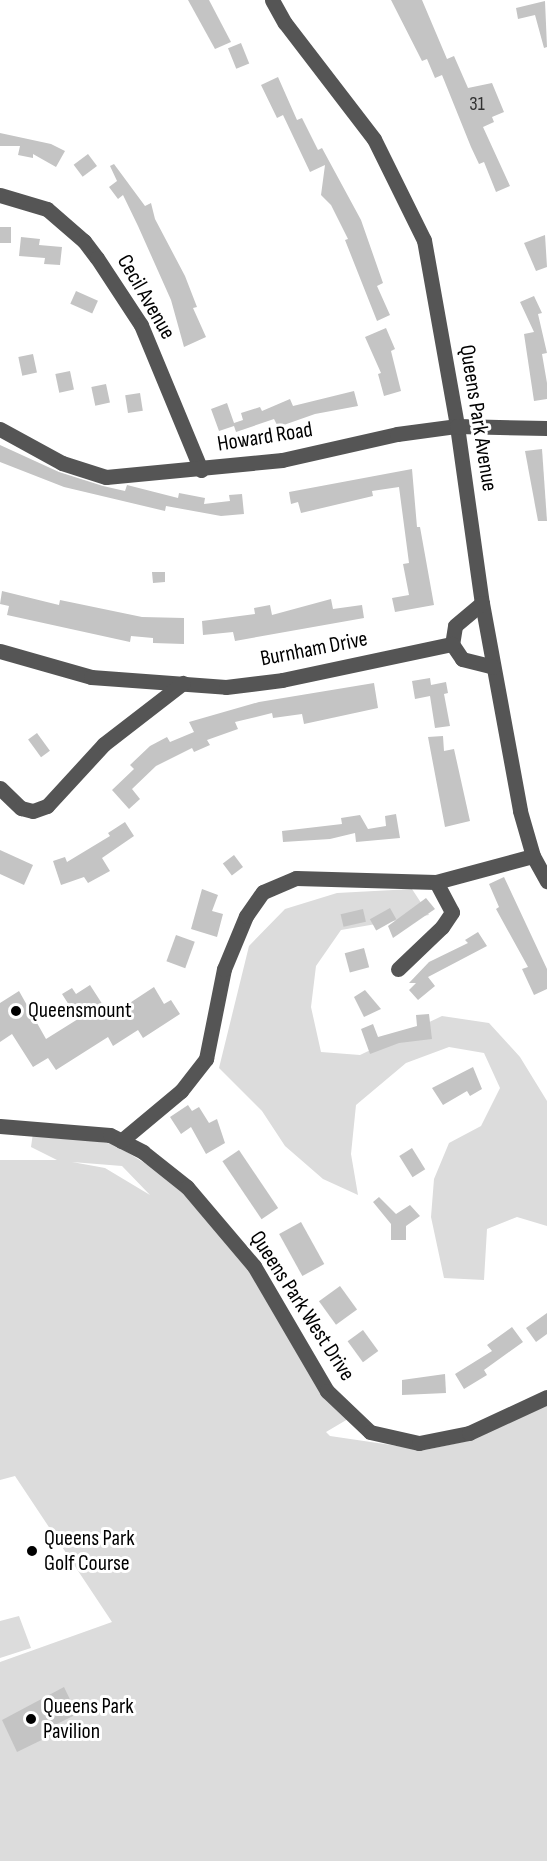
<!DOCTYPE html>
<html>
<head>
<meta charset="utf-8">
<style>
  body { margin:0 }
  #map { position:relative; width:547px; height:1861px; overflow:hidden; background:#fff; font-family:"Sofia Sans Condensed",sans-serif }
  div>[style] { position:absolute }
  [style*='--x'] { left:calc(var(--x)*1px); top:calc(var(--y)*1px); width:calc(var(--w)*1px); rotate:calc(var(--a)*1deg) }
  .green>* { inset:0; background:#dcdcdc }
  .building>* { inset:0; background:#c4c4c4; transform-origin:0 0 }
  .minor>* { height:15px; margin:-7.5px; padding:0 7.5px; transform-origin:7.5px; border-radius:7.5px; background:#555 }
  .dots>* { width:16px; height:16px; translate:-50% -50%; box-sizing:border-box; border:3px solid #fff; border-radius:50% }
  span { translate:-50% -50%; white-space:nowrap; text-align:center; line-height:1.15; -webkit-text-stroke:6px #fff; paint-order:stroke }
  .number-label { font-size:20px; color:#313131 }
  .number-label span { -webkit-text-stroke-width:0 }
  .street-label { font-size:22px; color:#000 }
  .poi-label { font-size:22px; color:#000 }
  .left { translate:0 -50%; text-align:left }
</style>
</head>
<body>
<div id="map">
  <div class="green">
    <i style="clip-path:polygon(412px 889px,429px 915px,341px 930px,316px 966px,311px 1007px,321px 1052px,360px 1055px,442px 1016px,489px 1023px,520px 1057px,547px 1101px,547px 1226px,517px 1217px,487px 1229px,484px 1280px,444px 1278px,431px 1217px,434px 1179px,449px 1143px,481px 1126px,500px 1088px,484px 1053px,449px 1047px,406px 1063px,356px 1105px,351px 1154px,358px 1195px,323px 1179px,285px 1146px,262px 1111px,219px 1068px,249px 946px,285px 909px,337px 893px)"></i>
    <i style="clip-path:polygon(evenodd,33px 1133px,114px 1144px,170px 1179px,248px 1268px,348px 1419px,326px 1432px,330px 1436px,425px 1450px,472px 1440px,547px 1405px,547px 1861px,0 1861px,0 1662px,112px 1622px,15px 1476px,0 1480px,0 1160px,57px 1160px,31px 1147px,33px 1133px,72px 1162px,122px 1166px,150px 1195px,105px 1168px,72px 1162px)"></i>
    <i style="clip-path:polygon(19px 1616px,31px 1648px,0 1658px,0 1621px)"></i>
  </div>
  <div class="building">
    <i style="clip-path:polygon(188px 0,209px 0,231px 42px,215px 49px)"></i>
    <i style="clip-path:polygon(391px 0,422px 0,447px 59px,454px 56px,468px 88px,492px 83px,504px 112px,492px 117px,494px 122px,483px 127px,510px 186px,496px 192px,484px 162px,479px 164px,471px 147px,442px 75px,435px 78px,427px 59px,422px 61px)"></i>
    <i style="clip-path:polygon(545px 1px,547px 47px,544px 48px,535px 15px,518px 19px,516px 8px)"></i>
    <i style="left:241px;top:43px;width:22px;height:14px;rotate:68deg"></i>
    <i style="clip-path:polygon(278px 77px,297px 120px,302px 118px,318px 150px,322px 148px,361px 220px,383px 283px,377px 286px,390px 315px,377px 321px,345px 240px,348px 239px,331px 205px,321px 195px,325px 165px,310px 172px,283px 115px,277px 118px,261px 85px)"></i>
    <i style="clip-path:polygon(0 133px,51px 144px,65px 151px,56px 167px,33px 154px,33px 158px,18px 155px,20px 146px,0 146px)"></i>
    <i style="left:88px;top:154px;width:15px;height:18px;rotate:53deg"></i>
    <i style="clip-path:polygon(114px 164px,145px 206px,151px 203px,155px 219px,185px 276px,197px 307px,193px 308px,206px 337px,184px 347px,171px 300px,138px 226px,123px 195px,118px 199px,109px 187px,117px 181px,110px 166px)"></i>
    <i style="left:0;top:227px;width:11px;height:16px"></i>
    <i style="clip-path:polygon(545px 235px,547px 267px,536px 271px,524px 243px)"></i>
    <i style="clip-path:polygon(21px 237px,40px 239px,39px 245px,62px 247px,60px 265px,44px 264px,45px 258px,19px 256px)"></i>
    <i style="left:76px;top:291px;width:24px;height:14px;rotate:24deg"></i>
    <i style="clip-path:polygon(534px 296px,542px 313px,538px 314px,547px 353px,542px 354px,547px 383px,547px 399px,534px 401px,524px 334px,534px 332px,520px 302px)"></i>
    <i style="clip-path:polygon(386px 328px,395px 349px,391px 351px,401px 391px,384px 396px,378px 374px,381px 373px,365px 337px)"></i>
    <i style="left:33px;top:354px;width:19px;height:15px;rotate:78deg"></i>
    <i style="left:70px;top:371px;width:19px;height:15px;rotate:78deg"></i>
    <i style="left:106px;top:384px;width:19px;height:15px;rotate:78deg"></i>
    <i style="clip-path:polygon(354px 391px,358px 406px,315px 414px,278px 427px,274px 419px,236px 432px,234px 426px,219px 431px,211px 409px,227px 403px,234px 423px,243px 420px,241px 413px,260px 407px,262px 411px,290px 399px,293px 406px)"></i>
    <i style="left:140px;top:393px;width:18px;height:15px;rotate:81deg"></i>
    <i style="clip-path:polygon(0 445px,59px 472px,103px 486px,125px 491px,127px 485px,178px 498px,179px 493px,205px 498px,204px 504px,230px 501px,229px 495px,242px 494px,244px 514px,221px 516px,166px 506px,165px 511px,64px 487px,0 462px)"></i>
    <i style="clip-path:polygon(542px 449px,547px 521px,538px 521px,525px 451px)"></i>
    <i style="clip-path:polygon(412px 469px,417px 527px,420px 527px,434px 605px,395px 612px,392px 598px,409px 595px,403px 564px,409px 563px,399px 487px,372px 491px,373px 496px,301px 513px,298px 502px,291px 504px,289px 492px)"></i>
    <i style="clip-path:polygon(152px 572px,165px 572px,165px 582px,153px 583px)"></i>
    <i style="clip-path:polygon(2px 591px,59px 605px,60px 600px,142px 617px,184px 618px,184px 644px,153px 643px,153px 638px,131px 636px,130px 642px,7px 615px,9px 606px,0 604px)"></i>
    <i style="clip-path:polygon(331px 599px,333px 609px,362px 605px,364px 618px,235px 641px,233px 632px,203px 635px,202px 621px,255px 614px,254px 608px,270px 605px,272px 615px)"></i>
    <i style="clip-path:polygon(430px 678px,431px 685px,446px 682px,448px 693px,444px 694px,450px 726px,435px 728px,430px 696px,415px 699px,412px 681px)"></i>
    <i style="clip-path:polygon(374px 683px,378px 708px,304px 724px,302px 714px,273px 718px,272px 713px,235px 722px,238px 729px,207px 740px,210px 745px,194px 752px,192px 748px,156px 766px,132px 789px,140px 799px,129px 809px,112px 790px,134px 769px,130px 765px,150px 746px,167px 737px,170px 742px,194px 732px,189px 722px,259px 702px)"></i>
    <i style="left:37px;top:733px;width:22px;height:11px;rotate:54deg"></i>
    <i style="clip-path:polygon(443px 736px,444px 751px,454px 749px,470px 821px,445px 827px,428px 737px)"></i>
    <i style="clip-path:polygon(396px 814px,400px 838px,356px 842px,355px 833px,330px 839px,283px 842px,282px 831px,342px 824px,341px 818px,360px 815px,368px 829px,386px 826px,385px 816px)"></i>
    <i style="clip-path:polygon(125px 822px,134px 836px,102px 858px,110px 871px,88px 883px,84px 877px,61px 885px,53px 861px,65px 857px,67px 862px,110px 836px,108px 833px)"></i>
    <i style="clip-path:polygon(0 850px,33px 865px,24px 885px,0 874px)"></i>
    <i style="left:234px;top:855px;width:15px;height:14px;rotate:53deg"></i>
    <i style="clip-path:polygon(504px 877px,547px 969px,547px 989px,534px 995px,522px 969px,528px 967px,496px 909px,499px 907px,489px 884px)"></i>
    <i style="clip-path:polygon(202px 889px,218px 895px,212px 911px,223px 914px,217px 937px,191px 929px)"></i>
    <i style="clip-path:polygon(426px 898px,435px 909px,393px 938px,388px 926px)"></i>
    <i style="left:390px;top:908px;width:13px;height:23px;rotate:61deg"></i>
    <i style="left:363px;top:909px;width:13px;height:23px;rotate:77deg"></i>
    <i style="clip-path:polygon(478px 932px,487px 946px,428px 977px,435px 986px,418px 1000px,409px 990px,416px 983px,409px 983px,429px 962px,468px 943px,465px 940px)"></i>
    <i style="left:176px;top:935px;width:20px;height:28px;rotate:20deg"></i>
    <i style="left:364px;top:948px;width:20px;height:20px;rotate:75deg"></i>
    <i style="clip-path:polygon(90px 985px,110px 1016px,154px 987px,164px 1004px,171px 1000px,180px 1014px,143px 1038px,138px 1030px,113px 1046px,108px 1037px,56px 1070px,48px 1058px,33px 1067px,12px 1034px,0 1042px,0 1003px,19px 991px,46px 1039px,78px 1019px,62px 994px,72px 988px,76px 994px)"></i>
    <i style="clip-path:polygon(365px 990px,381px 1009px,364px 1017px,354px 997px)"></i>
    <i style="clip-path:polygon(429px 1014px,432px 1039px,399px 1043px,370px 1054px,361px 1029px,373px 1024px,378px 1037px,417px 1026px,416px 1015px)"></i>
    <i style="clip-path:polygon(473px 1067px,482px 1089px,470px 1096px,467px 1091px,443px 1105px,432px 1088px)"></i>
    <i style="clip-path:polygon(188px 1105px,192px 1111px,199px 1107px,209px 1123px,217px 1119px,225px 1143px,206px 1154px,191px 1127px,181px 1134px,170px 1117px)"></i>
    <i style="left:412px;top:1148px;width:25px;height:15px;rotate:58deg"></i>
    <i style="left:239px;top:1150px;width:70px;height:20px;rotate:56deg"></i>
    <i style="clip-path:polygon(379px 1197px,396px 1214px,410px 1205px,420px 1216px,406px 1226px,406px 1240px,391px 1240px,391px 1224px,373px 1202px)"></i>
    <i style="left:301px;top:1222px;width:48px;height:25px;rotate:61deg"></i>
    <i style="left:340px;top:1286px;width:29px;height:26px;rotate:54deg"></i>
    <i style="clip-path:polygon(547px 1313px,547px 1334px,536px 1342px,526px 1328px)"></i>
    <i style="clip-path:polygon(512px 1327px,523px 1342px,484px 1370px,487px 1375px,464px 1389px,455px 1374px,492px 1351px,487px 1345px)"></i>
    <i style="left:363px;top:1330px;width:26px;height:19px;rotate:54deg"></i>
    <i style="clip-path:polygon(445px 1374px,446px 1393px,402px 1395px,402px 1380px)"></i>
    <i style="clip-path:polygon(64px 1687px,77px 1714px,53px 1726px,56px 1733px,17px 1752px,2px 1720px)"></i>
  </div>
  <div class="minor">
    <i style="--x:272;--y:0;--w:26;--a:61"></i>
    <i style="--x:285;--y:23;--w:146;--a:52.5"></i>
    <i style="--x:374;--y:139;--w:113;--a:63.7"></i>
    <i style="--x:424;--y:240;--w:189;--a:79.9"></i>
    <i style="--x:457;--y:426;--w:179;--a:82"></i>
    <i style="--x:482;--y:603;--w:211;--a:79.6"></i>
    <i style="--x:520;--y:811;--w:47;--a:73.9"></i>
    <i style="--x:533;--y:856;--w:29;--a:61"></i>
    <i style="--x:0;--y:195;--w:49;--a:16.6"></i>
    <i style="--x:47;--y:209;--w:49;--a:40.9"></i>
    <i style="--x:84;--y:241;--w:21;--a:53"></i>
    <i style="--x:97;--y:258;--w:80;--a:56.7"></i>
    <i style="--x:141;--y:325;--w:157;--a:67.5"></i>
    <i style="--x:0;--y:429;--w:71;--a:28.7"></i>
    <i style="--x:62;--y:463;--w:46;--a:17.7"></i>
    <i style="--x:106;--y:477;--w:177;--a:-5.5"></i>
    <i style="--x:282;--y:460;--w:118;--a:-12.7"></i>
    <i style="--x:397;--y:434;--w:61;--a:-7.6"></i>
    <i style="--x:457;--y:426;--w:90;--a:1.3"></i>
    <i style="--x:482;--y:603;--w:35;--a:140"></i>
    <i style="--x:455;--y:626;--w:18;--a:99"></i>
    <i style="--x:452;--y:644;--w:18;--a:56"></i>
    <i style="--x:462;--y:659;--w:32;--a:14"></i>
    <i style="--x:0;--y:651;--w:95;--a:15.9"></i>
    <i style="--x:91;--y:677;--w:135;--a:4.2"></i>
    <i style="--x:226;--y:687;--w:56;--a:-7.1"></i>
    <i style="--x:282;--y:680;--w:174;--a:-12"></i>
    <i style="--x:0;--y:788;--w:29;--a:44"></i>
    <i style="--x:21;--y:808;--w:12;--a:14"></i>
    <i style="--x:33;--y:811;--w:15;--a:-20"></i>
    <i style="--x:47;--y:806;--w:84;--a:-47.4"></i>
    <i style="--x:104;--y:744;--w:100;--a:-37.7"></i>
    <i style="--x:398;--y:969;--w:61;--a:-43.7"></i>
    <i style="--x:442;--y:927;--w:18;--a:-56"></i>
    <i style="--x:452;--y:912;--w:34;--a:-118"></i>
    <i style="--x:0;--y:1126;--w:110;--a:4.7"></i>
    <i style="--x:110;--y:1135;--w:37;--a:27"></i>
    <i style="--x:143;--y:1152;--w:56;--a:38.5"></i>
    <i style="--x:187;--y:1187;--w:104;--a:49.7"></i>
    <i style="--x:254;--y:1266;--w:145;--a:59.7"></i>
    <i style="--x:327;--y:1391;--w:59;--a:43.6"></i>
    <i style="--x:370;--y:1432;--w:50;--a:12.7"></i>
    <i style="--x:419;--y:1443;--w:51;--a:-11.3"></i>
    <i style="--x:469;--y:1433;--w:86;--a:-24.8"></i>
    <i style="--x:121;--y:1141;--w:78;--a:-39.8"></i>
    <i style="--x:181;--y:1091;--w:41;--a:-52"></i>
    <i style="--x:206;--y:1059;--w:92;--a:-78.7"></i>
    <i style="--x:224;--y:969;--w:57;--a:-67.5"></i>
    <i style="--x:246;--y:916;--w:29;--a:-55"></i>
    <i style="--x:263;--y:892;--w:36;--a:-23"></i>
    <i style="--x:296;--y:878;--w:140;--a:1.6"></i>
    <i style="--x:436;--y:882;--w:100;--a:-15"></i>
  </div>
  <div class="dots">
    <i style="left:16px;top:1011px;background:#000"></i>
    <i style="left:32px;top:1551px;background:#000"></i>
    <i style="left:31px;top:1719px;background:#000"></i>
  </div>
  <div class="number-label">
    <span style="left:477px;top:104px">31</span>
  </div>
  <div class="street-label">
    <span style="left:146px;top:297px;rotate:60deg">Cecil Avenue</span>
    <span style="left:478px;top:418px;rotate:81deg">Queens Park Avenue</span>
    <span style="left:265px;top:437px;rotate:-9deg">Howard Road</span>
    <span style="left:314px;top:649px;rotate:-11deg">Burnham Drive</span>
    <span style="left:302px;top:1306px;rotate:57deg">Queens Park West Drive</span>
  </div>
  <div class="poi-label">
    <span class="left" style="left:28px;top:1011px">Queensmount</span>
    <span class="left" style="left:44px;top:1551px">Queens Park<br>Golf Course</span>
    <span class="left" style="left:43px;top:1719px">Queens Park<br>Pavilion</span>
  </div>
</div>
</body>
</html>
